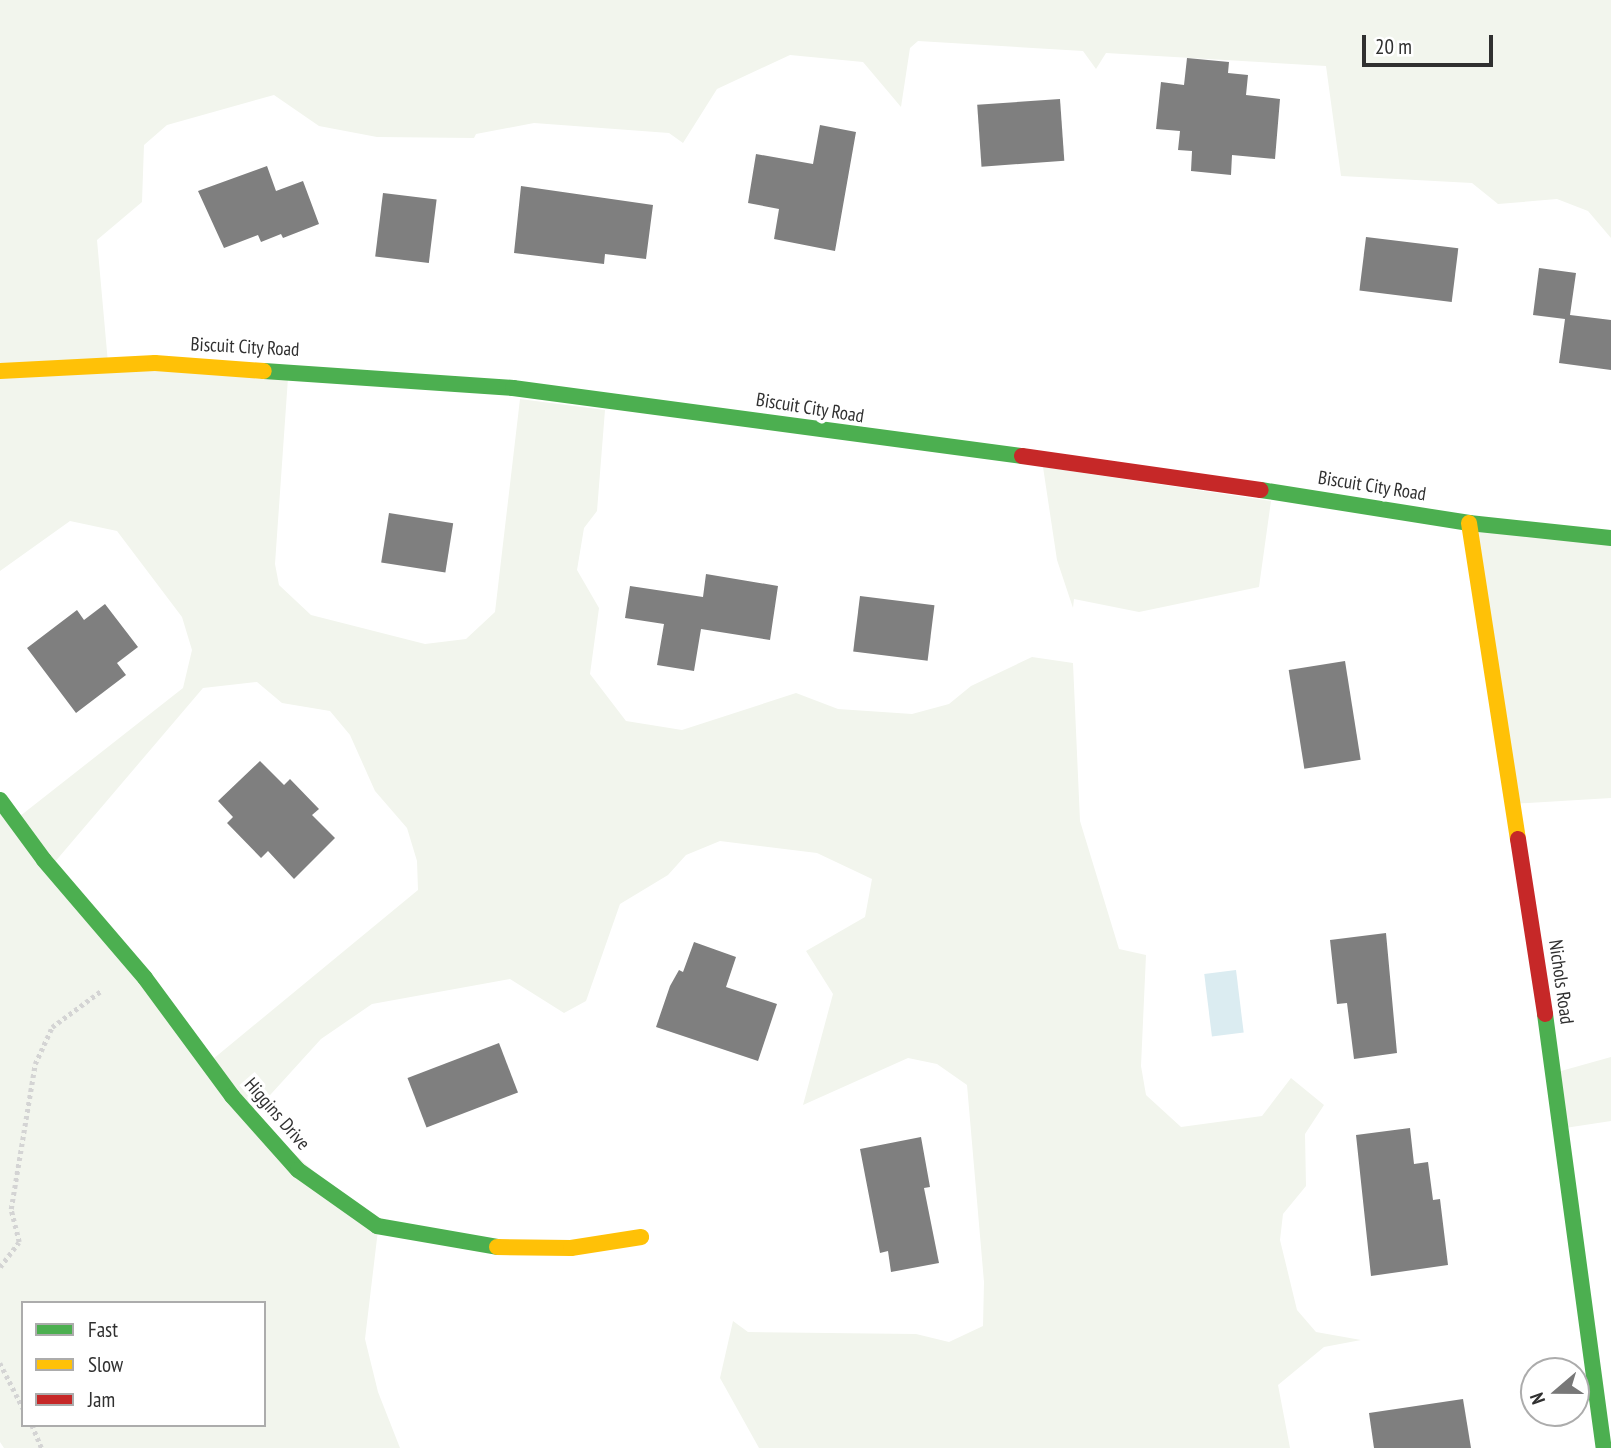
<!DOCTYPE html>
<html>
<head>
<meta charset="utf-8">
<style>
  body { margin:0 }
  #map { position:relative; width:1611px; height:1448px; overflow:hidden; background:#fff; font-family:"PT Sans Narrow",sans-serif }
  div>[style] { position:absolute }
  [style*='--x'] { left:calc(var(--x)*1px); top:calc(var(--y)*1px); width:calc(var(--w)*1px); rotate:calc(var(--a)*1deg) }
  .green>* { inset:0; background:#f2f5ed }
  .water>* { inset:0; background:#dbecf1; transform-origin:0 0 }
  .building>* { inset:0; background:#7f7f7f; transform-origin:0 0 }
  .path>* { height:4.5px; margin-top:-2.25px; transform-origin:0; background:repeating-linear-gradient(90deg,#d4d4d4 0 3.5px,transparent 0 7px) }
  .fast>* { height:16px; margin:-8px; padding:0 8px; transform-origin:8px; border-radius:8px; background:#4caf50 }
  .slow>* { height:16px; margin:-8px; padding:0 8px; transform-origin:8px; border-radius:8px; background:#ffc107 }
  .jam>* { height:16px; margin:-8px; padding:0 8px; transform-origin:8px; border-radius:8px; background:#c62828 }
  span { translate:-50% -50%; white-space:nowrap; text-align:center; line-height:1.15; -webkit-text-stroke:7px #fff; paint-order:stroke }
  .street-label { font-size:19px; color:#303030 }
  .legend { position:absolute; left:21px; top:1301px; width:245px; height:126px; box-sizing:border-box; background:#fff; border:2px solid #acacac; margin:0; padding:9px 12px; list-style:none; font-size:21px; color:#303030 }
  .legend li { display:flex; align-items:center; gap:14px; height:35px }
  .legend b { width:35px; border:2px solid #acacac }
  .north { position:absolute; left:1520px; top:1357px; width:70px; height:70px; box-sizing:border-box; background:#fff; border:2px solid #acacac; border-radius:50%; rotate:250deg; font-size:19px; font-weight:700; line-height:28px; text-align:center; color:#303030 }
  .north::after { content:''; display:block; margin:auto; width:24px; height:32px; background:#787878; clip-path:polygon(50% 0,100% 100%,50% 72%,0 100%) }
  .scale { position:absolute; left:1362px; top:35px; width:131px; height:32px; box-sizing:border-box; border:4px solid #303030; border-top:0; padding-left:9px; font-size:21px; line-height:24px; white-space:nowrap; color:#303030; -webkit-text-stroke:5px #fff; paint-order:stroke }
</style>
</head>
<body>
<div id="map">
  <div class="green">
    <i style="clip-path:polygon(evenodd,0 0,1611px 0,1611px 238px,1588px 211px,1557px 199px,1498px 204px,1472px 183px,1341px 176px,1326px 66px,1106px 53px,1096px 69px,1083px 51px,918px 41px,910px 48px,901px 107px,863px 62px,790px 55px,717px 89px,683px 143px,669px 133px,534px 123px,476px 134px,474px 138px,377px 137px,319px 126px,274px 95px,167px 125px,144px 145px,142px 202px,97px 240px,108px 363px,288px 378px,275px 564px,279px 585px,311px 615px,425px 644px,466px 639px,495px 612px,520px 399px,605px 410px,597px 511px,584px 528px,577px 570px,599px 608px,590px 674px,626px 721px,682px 730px,796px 693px,838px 709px,912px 714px,949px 704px,971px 686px,1032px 657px,1073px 663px,1080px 821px,1119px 949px,1146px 955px,1141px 1066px,1146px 1095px,1181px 1127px,1262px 1116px,1291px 1078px,1324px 1105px,1305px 1134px,1306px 1186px,1283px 1214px,1280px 1240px,1297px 1310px,1316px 1332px,1361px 1340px,1324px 1347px,1278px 1385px,1290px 1448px,759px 1448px,720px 1378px,733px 1321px,748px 1332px,916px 1334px,949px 1342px,983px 1326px,984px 1282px,967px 1085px,937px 1064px,908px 1058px,803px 1105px,833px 994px,806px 951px,865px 917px,872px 879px,817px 853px,720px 841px,686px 855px,668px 875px,620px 904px,586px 1001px,564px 1013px,510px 979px,372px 1004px,321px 1039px,252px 1115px,378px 1230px,365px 1339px,378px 1392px,400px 1448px,4px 1448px,0 1442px,0 806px,15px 820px,183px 688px,192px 650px,182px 617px,117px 531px,70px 521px,0 571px,0 0,257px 682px,282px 703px,330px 711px,350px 735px,375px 791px,407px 828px,417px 861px,418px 890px,207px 1064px,48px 870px,203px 688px,257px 682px,0 0,23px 1303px,264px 1303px,264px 1425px,23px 1425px,23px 1303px)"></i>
    <i style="clip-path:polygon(1043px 467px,1271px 501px,1259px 587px,1139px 612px,1074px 599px,1073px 608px,1057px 560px)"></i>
    <i style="clip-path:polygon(1472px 528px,1611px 543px,1611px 798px,1511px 804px)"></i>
    <i style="clip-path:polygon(1611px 1057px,1611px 1121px,1565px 1128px,1561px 1071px)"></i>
  </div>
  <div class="water">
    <i style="left:1236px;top:970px;width:63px;height:32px;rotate:83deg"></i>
  </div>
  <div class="building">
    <i style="clip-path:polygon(1187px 58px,1229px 62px,1228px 73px,1248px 75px,1246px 95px,1280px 99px,1275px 159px,1232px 155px,1231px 175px,1191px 171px,1192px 151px,1178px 150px,1180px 131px,1156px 129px,1161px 82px,1184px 85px)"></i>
    <i style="left:1060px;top:99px;width:62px;height:83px;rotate:86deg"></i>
    <i style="clip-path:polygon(820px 125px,856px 132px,835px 251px,774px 239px,779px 209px,748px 203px,756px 154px,813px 164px)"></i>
    <i style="clip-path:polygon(267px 166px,276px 191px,303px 181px,319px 224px,283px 238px,281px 234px,261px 242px,258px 235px,224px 248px,198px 191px)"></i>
    <i style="clip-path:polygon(521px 186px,653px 205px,646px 259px,605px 254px,604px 264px,514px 253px)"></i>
    <i style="left:383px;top:193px;width:54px;height:64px;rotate:7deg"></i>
    <i style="left:1366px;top:237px;width:93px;height:54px;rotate:7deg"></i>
    <i style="clip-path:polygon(1539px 268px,1576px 273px,1570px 315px,1611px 320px,1611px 370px,1559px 363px,1565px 319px,1533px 315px)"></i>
    <i style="left:389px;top:513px;width:65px;height:50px;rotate:9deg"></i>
    <i style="clip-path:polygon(706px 574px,778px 586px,770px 640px,701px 629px,694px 671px,657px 665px,664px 624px,625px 618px,630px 586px,703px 597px)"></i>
    <i style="left:860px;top:596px;width:75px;height:56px;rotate:7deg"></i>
    <i style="clip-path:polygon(105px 604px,138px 647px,117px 663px,126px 675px,76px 713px,27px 648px,77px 610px,84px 620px)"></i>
    <i style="left:1345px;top:661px;width:100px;height:57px;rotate:81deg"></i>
    <i style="clip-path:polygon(260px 761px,284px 785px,290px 779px,319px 809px,312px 815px,335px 838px,294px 879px,268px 851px,261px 858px,227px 823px,233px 817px,218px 801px)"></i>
    <i style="clip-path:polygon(1386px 933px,1397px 1053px,1354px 1059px,1347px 1003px,1337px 1004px,1330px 940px)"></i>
    <i style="clip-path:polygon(694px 942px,736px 957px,726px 987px,777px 1004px,758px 1061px,656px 1027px,670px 986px,679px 970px,683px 972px)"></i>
    <i style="left:499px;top:1043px;width:53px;height:98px;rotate:69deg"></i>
    <i style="clip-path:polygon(1410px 1128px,1414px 1164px,1428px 1162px,1433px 1200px,1440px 1199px,1448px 1265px,1371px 1276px,1356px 1135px)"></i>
    <i style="clip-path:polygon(921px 1137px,930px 1187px,924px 1188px,939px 1263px,891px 1272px,888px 1251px,880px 1253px,860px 1149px)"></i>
    <i style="clip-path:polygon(1463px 1399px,1471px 1448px,1374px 1448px,1369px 1413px)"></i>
  </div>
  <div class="path">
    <i style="--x:0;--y:1267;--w:31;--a:-53"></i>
    <i style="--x:19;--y:1242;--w:34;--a:-104"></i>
    <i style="--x:11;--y:1209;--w:147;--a:-80.6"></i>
    <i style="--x:35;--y:1064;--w:41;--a:-65.3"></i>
    <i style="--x:52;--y:1027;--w:61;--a:-36.3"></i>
    <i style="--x:0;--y:1363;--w:51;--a:62.9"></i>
    <i style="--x:32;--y:1425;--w:25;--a:67"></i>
  </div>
  <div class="fast">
    <i style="--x:264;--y:371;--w:250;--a:3.9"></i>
    <i style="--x:513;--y:388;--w:514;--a:7.61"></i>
    <i style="--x:1261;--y:490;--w:211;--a:9"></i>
    <i style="--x:1469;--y:523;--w:143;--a:6"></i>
    <i style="--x:0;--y:800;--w:74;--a:53.7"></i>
    <i style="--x:44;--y:860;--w:155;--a:49.4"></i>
    <i style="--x:145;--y:978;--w:147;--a:53.6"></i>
    <i style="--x:232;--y:1096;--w:99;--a:48.3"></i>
    <i style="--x:298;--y:1170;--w:97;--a:35.3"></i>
    <i style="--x:377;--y:1226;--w:122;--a:9.9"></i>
    <i style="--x:1545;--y:1014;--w:438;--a:82.3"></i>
  </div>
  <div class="slow">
    <i style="--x:0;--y:371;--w:155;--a:-3"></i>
    <i style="--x:155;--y:363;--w:109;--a:4.2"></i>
    <i style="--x:1469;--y:523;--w:320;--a:81.2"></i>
    <i style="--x:497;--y:1247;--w:74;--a:0.8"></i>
    <i style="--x:571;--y:1248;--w:71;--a:-8.9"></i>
  </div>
  <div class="jam">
    <i style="--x:1022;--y:456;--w:241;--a:8.1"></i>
    <i style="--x:1518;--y:839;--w:177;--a:81.2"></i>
  </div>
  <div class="street-label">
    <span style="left:245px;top:347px;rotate:3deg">Biscuit City Road</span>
    <span style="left:810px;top:408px;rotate:9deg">Biscuit City Road</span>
    <span style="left:1372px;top:486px;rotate:9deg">Biscuit City Road</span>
    <span style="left:1561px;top:982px;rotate:82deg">Nichols Road</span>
    <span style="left:277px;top:1114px;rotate:49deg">Higgins Drive</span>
  </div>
  <ul class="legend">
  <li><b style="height:9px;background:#4caf50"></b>Fast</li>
  <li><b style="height:9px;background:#ffc107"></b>Slow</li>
  <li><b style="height:9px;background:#c62828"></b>Jam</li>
  </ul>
  <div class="north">N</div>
  <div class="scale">20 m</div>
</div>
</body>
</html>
